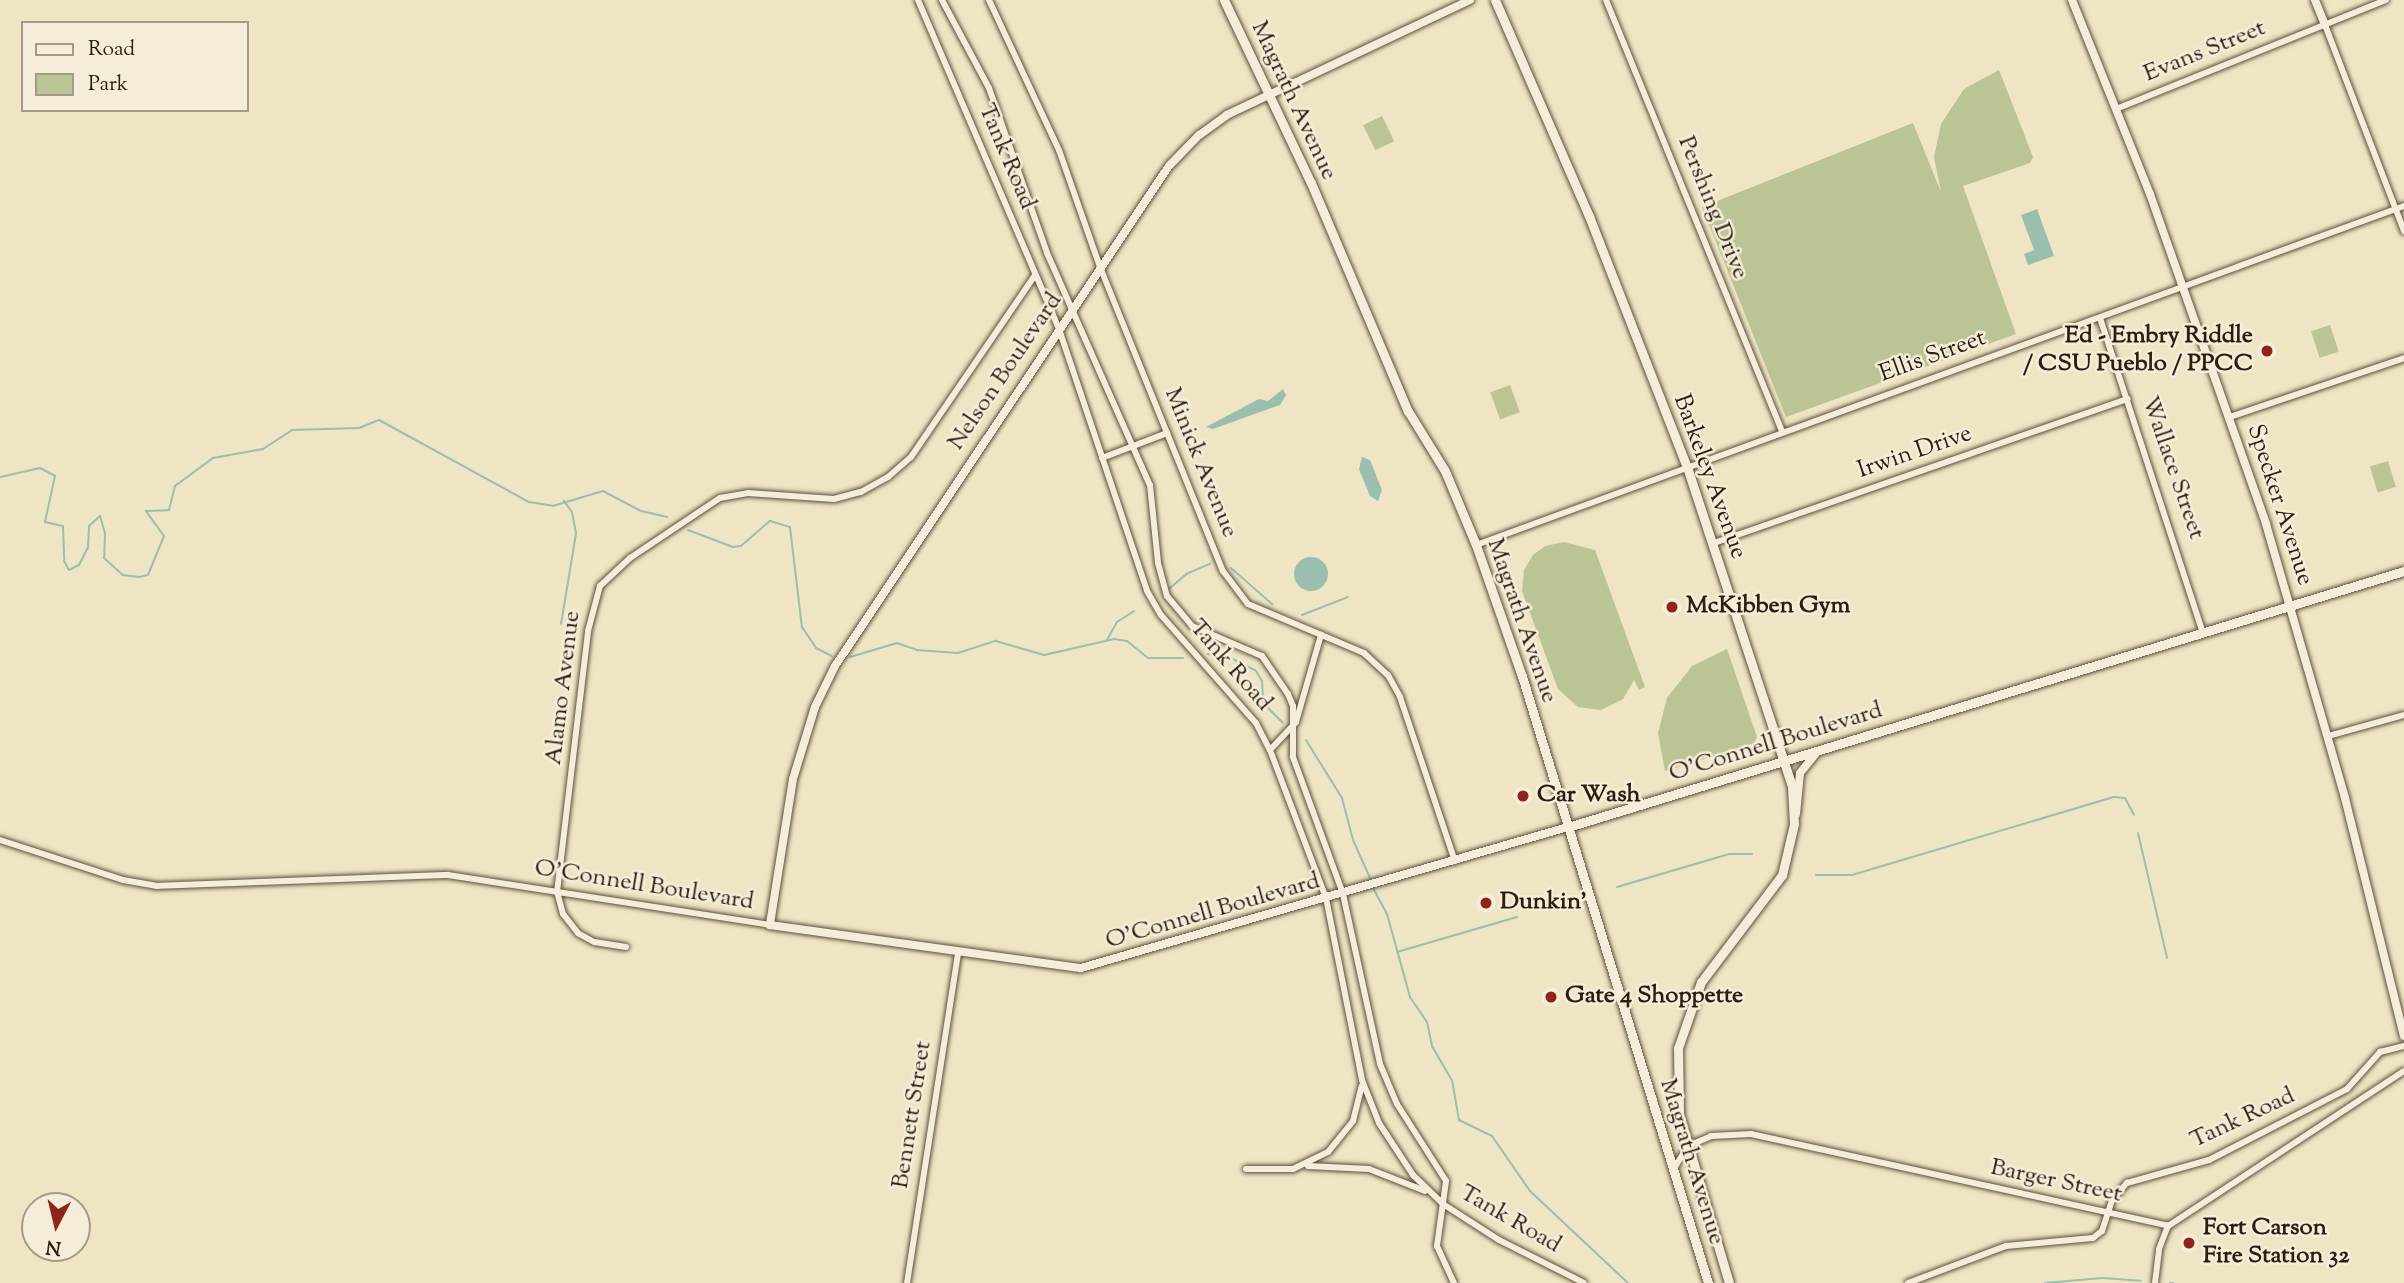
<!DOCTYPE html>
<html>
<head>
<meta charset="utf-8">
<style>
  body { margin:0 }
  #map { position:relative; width:2404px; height:1283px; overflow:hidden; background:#efe4c4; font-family:"Sorts Mill Goudy",serif }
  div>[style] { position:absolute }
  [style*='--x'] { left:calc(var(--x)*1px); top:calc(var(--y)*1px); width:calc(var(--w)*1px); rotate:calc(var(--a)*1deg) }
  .green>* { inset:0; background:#bac494; transform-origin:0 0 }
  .water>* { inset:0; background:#9bbfae }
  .round { border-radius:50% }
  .stream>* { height:2px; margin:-1px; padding:0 1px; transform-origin:1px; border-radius:1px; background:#9bbfae }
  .roads { filter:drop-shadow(0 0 2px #5c503d) drop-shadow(0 0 2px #5c503d) }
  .minor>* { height:6px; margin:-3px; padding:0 3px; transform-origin:3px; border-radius:3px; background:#f5edd9 }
  .tertiary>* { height:8px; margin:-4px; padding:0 4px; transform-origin:4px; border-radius:4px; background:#f5edd9 }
  .secondary>* { height:9px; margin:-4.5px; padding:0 4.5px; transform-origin:4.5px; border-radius:4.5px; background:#f5edd9 }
  .dots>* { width:19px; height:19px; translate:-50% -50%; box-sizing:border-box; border:4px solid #f5edd9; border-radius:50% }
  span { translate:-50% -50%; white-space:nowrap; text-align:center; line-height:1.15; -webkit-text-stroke:5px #f5edd9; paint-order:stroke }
  .street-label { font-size:24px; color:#2b1e10 }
  .poi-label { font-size:24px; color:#2b1e10; font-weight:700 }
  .right { translate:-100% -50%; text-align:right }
  .left { translate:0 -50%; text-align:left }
  .legend { position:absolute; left:21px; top:21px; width:228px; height:91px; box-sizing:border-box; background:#f5edd9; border:2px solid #a49a89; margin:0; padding:9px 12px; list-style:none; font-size:21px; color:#2b1e10 }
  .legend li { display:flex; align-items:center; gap:14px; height:35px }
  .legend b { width:35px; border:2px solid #a49a89 }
  .north { position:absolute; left:21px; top:1192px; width:70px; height:70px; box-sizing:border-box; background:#f5edd9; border:2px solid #a49a89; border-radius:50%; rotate:187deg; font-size:19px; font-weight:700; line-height:28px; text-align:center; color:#2b1e10 }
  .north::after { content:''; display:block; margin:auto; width:24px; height:32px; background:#8f2418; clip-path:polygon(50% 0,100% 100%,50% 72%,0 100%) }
</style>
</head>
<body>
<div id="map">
  <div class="green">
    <i style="clip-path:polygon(1999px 70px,2033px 157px,2030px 163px,1963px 186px,2016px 334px,1786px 417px,1702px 207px,1913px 123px,1941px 192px,1934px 157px,1941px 124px,1964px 89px)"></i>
    <i style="left:1382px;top:116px;width:28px;height:21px;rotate:64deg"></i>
    <i style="left:2330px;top:325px;width:28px;height:20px;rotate:72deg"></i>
    <i style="left:1510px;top:385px;width:29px;height:21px;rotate:70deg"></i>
    <i style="left:2388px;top:461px;width:27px;height:19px;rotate:73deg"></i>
    <i style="clip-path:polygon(1564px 542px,1595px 550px,1645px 687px,1639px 690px,1634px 680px,1623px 699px,1601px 710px,1578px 707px,1558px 689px,1522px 591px,1524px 570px,1533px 555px,1545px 546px)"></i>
    <i style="clip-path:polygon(1727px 649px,1757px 737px,1754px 743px,1665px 771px,1658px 733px,1667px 698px,1692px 666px)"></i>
  </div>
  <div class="water">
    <i style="clip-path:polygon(2037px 209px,2054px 256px,2028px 265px,2024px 254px,2034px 250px,2021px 215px)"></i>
    <i style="clip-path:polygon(1283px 389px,1286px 395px,1280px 405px,1213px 429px,1206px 427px,1259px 399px,1268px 401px)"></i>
    <i style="clip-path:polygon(1362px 457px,1370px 460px,1382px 490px,1378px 501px,1370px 496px,1359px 469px)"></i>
    <i class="round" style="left:1294px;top:557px;width:34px;height:34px"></i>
  </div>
  <div class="stream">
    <i style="--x:0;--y:477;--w:41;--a:-12.7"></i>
    <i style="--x:40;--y:468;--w:17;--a:28"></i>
    <i style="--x:55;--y:476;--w:47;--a:102.3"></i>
    <i style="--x:45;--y:522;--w:18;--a:13"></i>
    <i style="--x:63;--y:526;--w:35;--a:88"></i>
    <i style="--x:64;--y:561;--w:10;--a:61"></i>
    <i style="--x:69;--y:570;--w:11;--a:-27"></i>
    <i style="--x:79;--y:565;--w:20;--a:-63"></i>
    <i style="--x:88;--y:547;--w:21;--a:-87"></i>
    <i style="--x:89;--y:526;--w:15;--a:-42"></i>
    <i style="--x:100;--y:516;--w:19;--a:74"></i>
    <i style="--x:105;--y:534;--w:24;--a:92"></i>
    <i style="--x:104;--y:558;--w:25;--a:42"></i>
    <i style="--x:123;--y:575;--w:16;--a:7"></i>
    <i style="--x:139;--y:577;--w:9;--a:-13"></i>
    <i style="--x:148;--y:575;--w:42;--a:-67.7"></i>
    <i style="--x:164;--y:536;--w:31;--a:-126"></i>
    <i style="--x:146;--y:511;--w:23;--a:-2"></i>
    <i style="--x:169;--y:510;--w:25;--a:-76"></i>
    <i style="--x:175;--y:486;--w:47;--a:-36.4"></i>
    <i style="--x:213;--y:458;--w:51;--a:-10.2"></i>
    <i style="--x:263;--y:449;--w:35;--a:-33"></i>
    <i style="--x:292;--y:430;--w:67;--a:-1.7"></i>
    <i style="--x:359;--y:428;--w:22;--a:-22"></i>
    <i style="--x:379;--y:420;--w:171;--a:28.7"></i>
    <i style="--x:529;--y:502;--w:24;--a:9"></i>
    <i style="--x:553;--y:506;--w:52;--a:-16.7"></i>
    <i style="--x:603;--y:491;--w:43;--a:27.8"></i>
    <i style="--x:641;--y:511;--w:27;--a:13"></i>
    <i style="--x:688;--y:530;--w:48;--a:20.7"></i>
    <i style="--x:733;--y:547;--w:8;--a:-7"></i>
    <i style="--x:741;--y:546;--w:38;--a:-41"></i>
    <i style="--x:770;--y:521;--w:21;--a:17"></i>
    <i style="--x:790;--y:527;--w:101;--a:83.2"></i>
    <i style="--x:802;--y:627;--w:25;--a:56"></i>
    <i style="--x:816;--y:648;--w:18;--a:27"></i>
    <i style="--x:1231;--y:568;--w:55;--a:41.3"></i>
    <i style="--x:1169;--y:589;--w:23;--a:-41"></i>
    <i style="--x:1186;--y:574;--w:26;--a:-23"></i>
    <i style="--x:1302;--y:615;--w:49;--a:-21.4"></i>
    <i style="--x:561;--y:624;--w:92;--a:-80.6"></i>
    <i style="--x:576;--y:533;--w:21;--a:-101"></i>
    <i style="--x:572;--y:512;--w:14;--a:-126"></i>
    <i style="--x:1107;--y:640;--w:21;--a:-61"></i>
    <i style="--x:1117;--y:622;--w:20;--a:-33"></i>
    <i style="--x:1208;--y:654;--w:21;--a:8"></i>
    <i style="--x:1229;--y:657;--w:30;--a:27"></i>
    <i style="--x:1256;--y:671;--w:12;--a:59"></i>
    <i style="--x:1262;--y:681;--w:22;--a:87"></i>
    <i style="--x:1263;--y:703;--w:28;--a:45"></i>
    <i style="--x:850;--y:657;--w:49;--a:-16.6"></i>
    <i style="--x:897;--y:643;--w:21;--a:19"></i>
    <i style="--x:917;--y:650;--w:41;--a:4.2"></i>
    <i style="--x:958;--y:653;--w:40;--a:-18"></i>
    <i style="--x:996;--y:641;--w:50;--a:16.3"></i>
    <i style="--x:1044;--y:655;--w:72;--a:-12.9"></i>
    <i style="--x:1114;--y:639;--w:13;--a:9"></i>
    <i style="--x:1127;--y:641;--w:27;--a:39"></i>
    <i style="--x:1148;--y:658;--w:35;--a:0"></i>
    <i style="--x:1306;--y:740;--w:68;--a:58.2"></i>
    <i style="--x:1342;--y:798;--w:43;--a:75.3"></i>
    <i style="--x:1353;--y:840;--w:44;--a:65.8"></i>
    <i style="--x:2138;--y:833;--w:128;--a:76.9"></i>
    <i style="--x:1816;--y:875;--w:36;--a:0"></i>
    <i style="--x:1852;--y:875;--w:273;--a:-16.6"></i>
    <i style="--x:2114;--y:797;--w:11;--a:5"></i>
    <i style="--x:2125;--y:798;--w:19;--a:62"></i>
    <i style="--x:1372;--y:886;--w:32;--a:62"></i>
    <i style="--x:1387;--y:914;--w:86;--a:74.5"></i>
    <i style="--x:1410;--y:997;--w:30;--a:56"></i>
    <i style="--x:1427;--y:1022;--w:25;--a:78"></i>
    <i style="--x:1432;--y:1046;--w:39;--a:60"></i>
    <i style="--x:1452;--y:1080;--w:41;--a:80.1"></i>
    <i style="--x:1459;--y:1120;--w:37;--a:26"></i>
    <i style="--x:1492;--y:1136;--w:67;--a:55.4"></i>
    <i style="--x:1530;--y:1191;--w:134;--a:43.2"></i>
    <i style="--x:1617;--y:887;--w:117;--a:-16.4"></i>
    <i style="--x:1729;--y:854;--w:23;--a:0"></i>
    <i style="--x:1397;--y:952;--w:125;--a:-16.3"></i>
    <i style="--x:2045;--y:1283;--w:57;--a:-5"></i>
    <i style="--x:2102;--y:1278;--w:39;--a:4"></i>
    <i style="--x:2170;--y:1283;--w:3;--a:0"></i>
  </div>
  <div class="roads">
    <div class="minor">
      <i style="--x:918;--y:0;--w:358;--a:66.8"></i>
      <i style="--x:1059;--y:329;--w:276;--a:71.4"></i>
      <i style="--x:1147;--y:591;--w:28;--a:60"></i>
      <i style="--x:1161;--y:615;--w:144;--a:48.7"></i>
      <i style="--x:1256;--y:723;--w:30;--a:63"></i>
      <i style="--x:1270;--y:750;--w:158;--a:69.3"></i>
      <i style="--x:1326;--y:898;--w:186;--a:78.8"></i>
      <i style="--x:1362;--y:1080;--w:46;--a:68.4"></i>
      <i style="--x:1379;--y:1123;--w:62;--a:56.8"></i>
      <i style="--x:1413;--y:1175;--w:42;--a:44"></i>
      <i style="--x:1443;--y:1204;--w:67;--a:32.7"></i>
      <i style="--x:1499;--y:1240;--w:95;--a:26.8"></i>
      <i style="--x:942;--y:0;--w:100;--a:61.9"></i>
      <i style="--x:989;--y:88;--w:175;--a:70.6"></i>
      <i style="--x:1047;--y:253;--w:254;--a:66.1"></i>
      <i style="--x:1150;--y:485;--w:78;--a:84.1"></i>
      <i style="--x:1158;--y:563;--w:34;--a:75"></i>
      <i style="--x:1167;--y:596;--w:39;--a:50"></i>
      <i style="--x:1192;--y:626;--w:76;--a:23.2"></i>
      <i style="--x:1262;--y:656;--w:46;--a:55.6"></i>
      <i style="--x:1288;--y:694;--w:13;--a:67"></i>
      <i style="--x:1293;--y:706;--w:51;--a:90"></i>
      <i style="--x:1293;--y:757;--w:146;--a:69.9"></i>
      <i style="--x:1343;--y:894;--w:174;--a:77.7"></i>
      <i style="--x:1380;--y:1064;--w:43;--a:67"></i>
      <i style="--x:1397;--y:1104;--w:91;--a:57.5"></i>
      <i style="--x:1446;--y:1181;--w:66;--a:97.9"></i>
      <i style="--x:1437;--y:1246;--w:41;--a:65.3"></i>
      <i style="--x:989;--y:0;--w:166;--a:65"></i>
      <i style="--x:1059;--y:150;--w:124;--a:70.7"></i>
      <i style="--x:1100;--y:267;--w:328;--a:68"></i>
      <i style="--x:1223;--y:571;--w:41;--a:52.9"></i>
      <i style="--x:1248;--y:604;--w:126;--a:22.9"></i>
      <i style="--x:1364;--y:653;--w:33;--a:43"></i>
      <i style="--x:1388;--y:675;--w:25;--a:61"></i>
      <i style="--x:1400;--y:697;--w:173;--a:71.5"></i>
      <i style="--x:1606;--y:0;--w:466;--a:67.8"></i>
      <i style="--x:2325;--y:25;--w:221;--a:69"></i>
      <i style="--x:2116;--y:109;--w:291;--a:-22"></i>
      <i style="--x:2100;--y:318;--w:331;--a:71.9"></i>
      <i style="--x:2230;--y:417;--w:184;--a:-18.7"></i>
      <i style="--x:1102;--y:458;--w:70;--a:-21"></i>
      <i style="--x:1714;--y:543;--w:438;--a:-19.2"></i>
      <i style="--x:1476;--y:545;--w:988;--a:-20.07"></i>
      <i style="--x:2328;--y:736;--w:79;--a:-15.4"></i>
      <i style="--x:1270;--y:750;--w:38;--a:-47"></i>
      <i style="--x:1296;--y:722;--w:91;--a:-74"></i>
      <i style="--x:0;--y:840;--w:129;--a:18"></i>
      <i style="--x:123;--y:880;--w:35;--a:10"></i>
      <i style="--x:157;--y:886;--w:291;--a:-2.2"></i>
      <i style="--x:448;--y:875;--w:326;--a:8.8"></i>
      <i style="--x:626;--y:947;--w:32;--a:-171"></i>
      <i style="--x:594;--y:942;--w:18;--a:-151"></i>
      <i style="--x:578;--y:933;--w:24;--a:-128"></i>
      <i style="--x:563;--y:914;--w:23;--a:-105"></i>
      <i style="--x:557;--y:892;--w:263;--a:-83.2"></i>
      <i style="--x:588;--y:631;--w:47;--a:-75.1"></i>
      <i style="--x:600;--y:586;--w:41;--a:-43"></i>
      <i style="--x:630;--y:558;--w:108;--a:-33.7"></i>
      <i style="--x:720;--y:498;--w:28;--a:-10"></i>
      <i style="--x:748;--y:493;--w:86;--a:4"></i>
      <i style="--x:834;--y:499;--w:28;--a:-15"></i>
      <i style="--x:861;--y:492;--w:31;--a:-29"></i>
      <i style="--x:888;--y:477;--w:30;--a:-41"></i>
      <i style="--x:911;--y:457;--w:220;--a:-55.7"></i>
      <i style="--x:1308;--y:1166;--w:61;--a:2.8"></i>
      <i style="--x:1369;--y:1169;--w:60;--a:21.4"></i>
      <i style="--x:1246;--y:1169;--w:47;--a:0"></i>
      <i style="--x:1293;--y:1169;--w:39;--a:-26"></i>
      <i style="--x:1328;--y:1152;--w:40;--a:-51"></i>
      <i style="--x:1353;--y:1121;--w:36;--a:-76"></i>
      <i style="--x:1673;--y:1170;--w:28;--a:-58"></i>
      <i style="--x:1688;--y:1146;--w:25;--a:-23"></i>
      <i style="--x:1711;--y:1136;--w:40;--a:-2.9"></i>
      <i style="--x:1751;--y:1134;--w:427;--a:12.4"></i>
      <i style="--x:2168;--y:1226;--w:282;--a:-33.3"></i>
      <i style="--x:907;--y:1283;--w:334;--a:-81.2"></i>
      <i style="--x:1908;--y:1283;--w:105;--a:-20.7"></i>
      <i style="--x:2006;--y:1246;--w:87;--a:-5.3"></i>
      <i style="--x:2093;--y:1238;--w:11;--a:-38"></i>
      <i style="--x:2102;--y:1231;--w:33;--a:-72"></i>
      <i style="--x:2112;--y:1200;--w:23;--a:-49"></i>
      <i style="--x:2127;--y:1183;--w:85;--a:-15.7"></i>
      <i style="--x:2209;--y:1160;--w:155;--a:-27.2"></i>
      <i style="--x:2347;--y:1089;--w:50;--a:-48.3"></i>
      <i style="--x:2380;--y:1052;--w:25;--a:-14"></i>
      <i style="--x:2155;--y:1283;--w:34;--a:-83"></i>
      <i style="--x:2159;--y:1249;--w:25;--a:-69"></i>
    </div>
    <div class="tertiary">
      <i style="--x:1470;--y:0;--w:269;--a:154.7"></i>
      <i style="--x:1227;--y:115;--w:34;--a:144"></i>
      <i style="--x:1199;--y:135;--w:43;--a:134.1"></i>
      <i style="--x:1169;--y:166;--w:601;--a:123.74"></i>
      <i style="--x:835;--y:666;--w:46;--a:116"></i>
      <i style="--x:815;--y:707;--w:75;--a:107"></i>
      <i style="--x:793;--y:779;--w:148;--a:99"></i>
      <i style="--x:770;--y:925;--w:314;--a:7.9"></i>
      <i style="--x:1081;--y:968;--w:507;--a:-16.15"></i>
      <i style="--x:2072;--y:0;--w:209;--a:68.1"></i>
      <i style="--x:2150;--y:194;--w:350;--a:70.6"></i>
      <i style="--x:2266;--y:524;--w:285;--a:73.9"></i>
      <i style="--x:2345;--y:798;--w:245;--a:76.1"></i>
      <i style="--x:2315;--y:0;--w:27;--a:68"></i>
      <i style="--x:1796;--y:814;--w:41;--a:-84.4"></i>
      <i style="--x:1800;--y:773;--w:28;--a:-51"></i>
    </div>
    <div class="secondary">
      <i style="--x:1224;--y:0;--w:203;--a:64.6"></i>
      <i style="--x:1311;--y:183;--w:248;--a:67"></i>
      <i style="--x:1408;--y:411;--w:70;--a:58.3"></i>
      <i style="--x:1445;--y:471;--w:80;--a:67.3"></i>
      <i style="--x:1476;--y:545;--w:139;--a:70.7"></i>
      <i style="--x:1522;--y:676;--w:635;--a:72.96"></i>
      <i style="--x:1495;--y:0;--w:236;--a:66.5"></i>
      <i style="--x:1589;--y:216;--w:269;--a:68.7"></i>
      <i style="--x:1687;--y:467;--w:336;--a:71.8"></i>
      <i style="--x:1792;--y:786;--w:38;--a:87"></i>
      <i style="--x:1794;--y:824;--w:52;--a:103.2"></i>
      <i style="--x:1782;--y:875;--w:134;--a:127.1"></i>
      <i style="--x:1701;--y:982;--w:70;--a:109.2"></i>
      <i style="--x:1678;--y:1048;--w:66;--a:89.1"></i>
      <i style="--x:1679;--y:1114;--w:176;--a:73.5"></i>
      <i style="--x:1568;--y:827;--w:874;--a:-17.03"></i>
    </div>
  </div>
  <div class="dots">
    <i style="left:2267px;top:351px;background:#8f2418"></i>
    <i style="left:1672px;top:607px;background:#8f2418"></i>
    <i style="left:1523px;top:796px;background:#8f2418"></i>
    <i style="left:1486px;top:903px;background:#8f2418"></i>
    <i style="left:1551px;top:997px;background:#8f2418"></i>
    <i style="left:2189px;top:1243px;background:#8f2418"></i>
  </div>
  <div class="street-label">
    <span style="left:2205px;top:52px;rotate:-22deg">Evans Street</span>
    <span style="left:1293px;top:101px;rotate:65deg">Magrath Avenue</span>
    <span style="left:1006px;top:157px;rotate:67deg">Tank Road</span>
    <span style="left:1712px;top:208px;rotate:68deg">Pershing Drive</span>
    <span style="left:1933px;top:357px;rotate:-20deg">Ellis Street</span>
    <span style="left:1006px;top:372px;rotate:-56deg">Nelson Boulevard</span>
    <span style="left:1915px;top:453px;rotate:-19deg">Irwin Drive</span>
    <span style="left:1200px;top:463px;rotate:68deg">Minick Avenue</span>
    <span style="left:2172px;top:468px;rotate:71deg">Wallace Street</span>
    <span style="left:1709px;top:477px;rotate:70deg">Barkeley Avenue</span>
    <span style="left:2279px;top:505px;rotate:72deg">Specker Avenue</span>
    <span style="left:1521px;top:621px;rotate:71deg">Magrath Avenue</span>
    <span style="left:1230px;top:666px;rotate:49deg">Tank Road</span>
    <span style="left:564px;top:688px;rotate:-83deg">Alamo Avenue</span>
    <span style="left:1776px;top:743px;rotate:-17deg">O'Connell Boulevard</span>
    <span style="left:644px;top:886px;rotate:9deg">O'Connell Boulevard</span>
    <span style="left:1213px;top:912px;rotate:-16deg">O'Connell Boulevard</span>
    <span style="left:913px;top:1115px;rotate:-81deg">Bennett Street</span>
    <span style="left:2243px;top:1119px;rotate:-25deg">Tank Road</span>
    <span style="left:1691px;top:1162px;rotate:73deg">Magrath Avenue</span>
    <span style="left:2056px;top:1182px;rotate:12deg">Barger Street</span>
    <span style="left:1510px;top:1220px;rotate:30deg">Tank Road</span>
  </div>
  <div class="poi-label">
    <span class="right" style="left:2253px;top:351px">Ed - Embry Riddle<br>/ CSU Pueblo / PPCC</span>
    <span class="left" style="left:1686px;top:607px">McKibben Gym</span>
    <span class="left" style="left:1537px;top:796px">Car Wash</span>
    <span class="left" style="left:1500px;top:903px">Dunkin'</span>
    <span class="left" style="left:1565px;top:997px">Gate 4 Shoppette</span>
    <span class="left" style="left:2203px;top:1243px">Fort Carson<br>Fire Station 32</span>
  </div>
  <ul class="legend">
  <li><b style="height:9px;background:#f5edd9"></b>Road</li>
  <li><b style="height:19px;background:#bac494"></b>Park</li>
  </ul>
  <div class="north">N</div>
</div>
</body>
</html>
